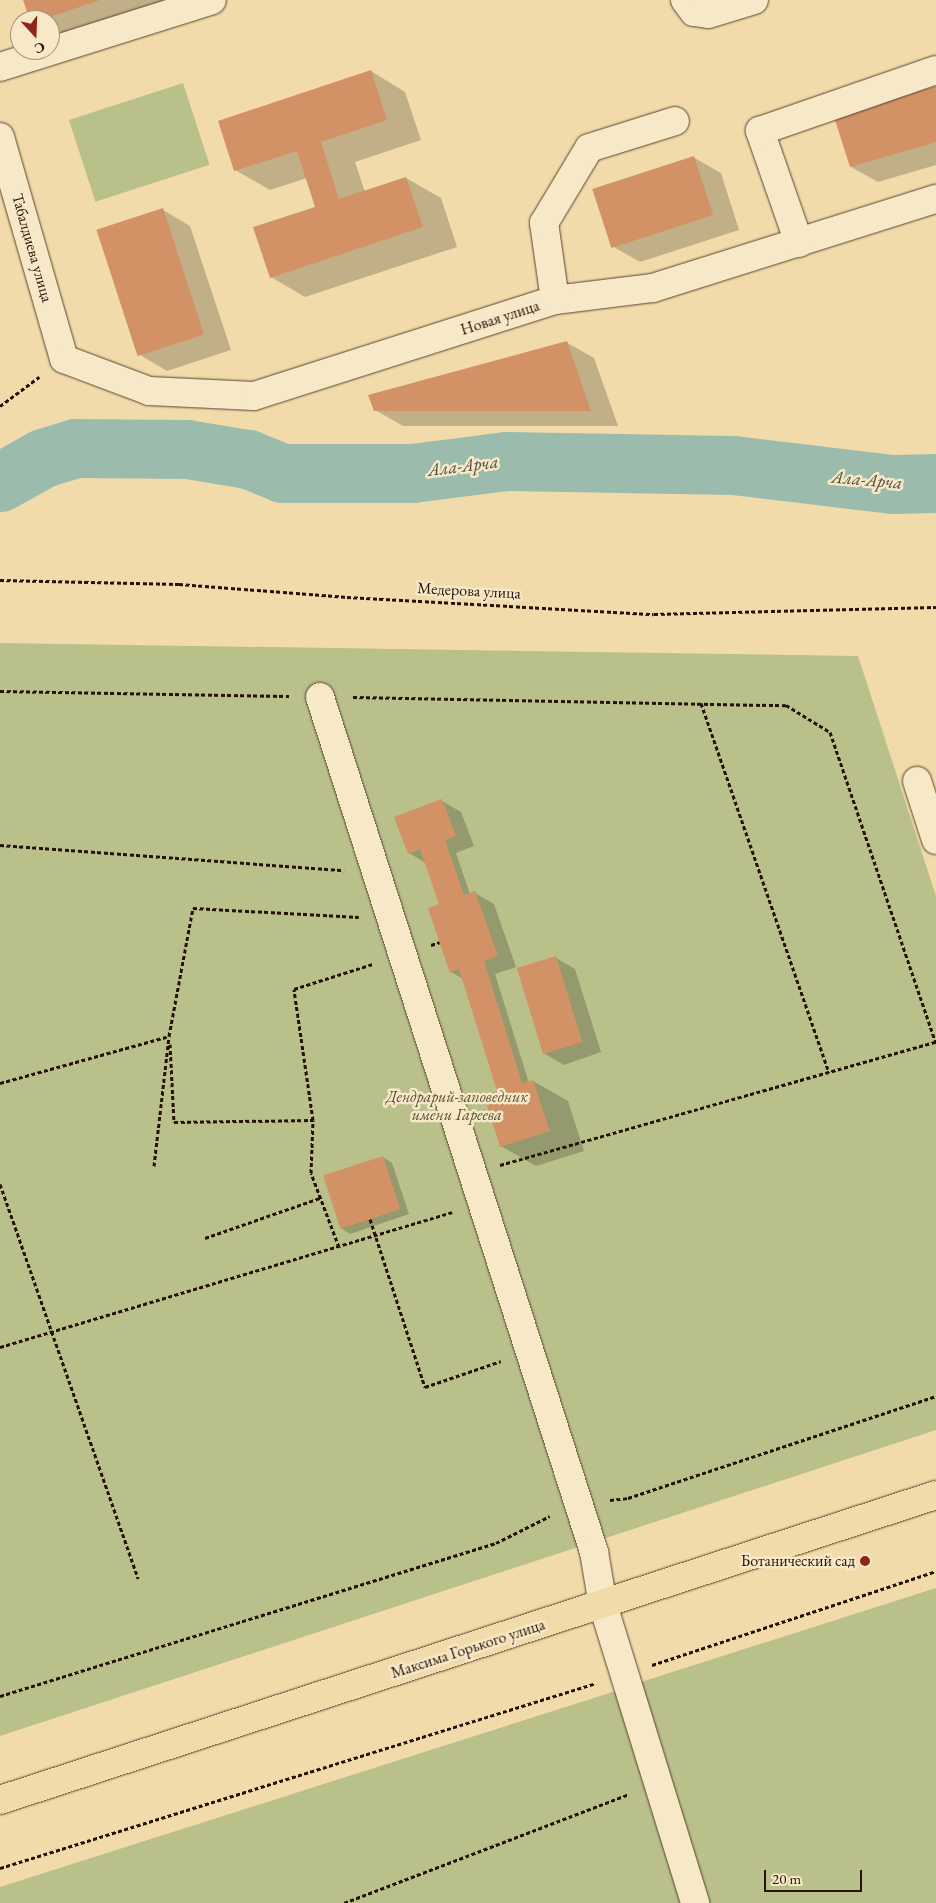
<!DOCTYPE html>
<html>
<head>
<meta charset="utf-8">
<style>
  body { margin:0 }
  #map { position:relative; width:936px; height:1903px; overflow:hidden; background:#f2dbab; font-family:"EB Garamond",serif }
  div>[style] { position:absolute }
  [style*='--x'] { left:calc(var(--x)*1px); top:calc(var(--y)*1px); width:calc(var(--w)*1px); rotate:calc(var(--a)*1deg) }
  .green>* { inset:0; background:#b9c08a; transform-origin:0 0 }
  .shadow>* { inset:0; background:#0003 }
  .river>* { height:59px; margin:-29.5px; padding:0 29.5px; transform-origin:29.5px; border-radius:29.5px; background:#9bbbad }
  .building>* { inset:0; background:#d29266; transform-origin:0 0 }
  .path>* { height:3px; margin-top:-1.5px; transform-origin:0; background:repeating-linear-gradient(90deg,#251105 0 4px,transparent 0 6.5px) }
  .roads { filter:drop-shadow(0 0 1px #58442e) drop-shadow(0 0 1px #58442e) }
  .minor>* { height:28px; margin:-14px; padding:0 14px; transform-origin:14px; border-radius:14px; background:#f7e8c8 }
  .major>* { height:28px; margin:-14px; padding:0 14px; transform-origin:14px; border-radius:14px; background:#f2dbab }
  .dots>* { width:14px; height:14px; translate:-50% -50%; box-sizing:border-box; border:2px solid #f7e8c8; border-radius:50% }
  span { translate:-50% -50%; white-space:nowrap; text-align:center; line-height:1.15; -webkit-text-stroke:5px #f7e8c8; paint-order:stroke }
  .street-label { font-size:16px; color:#251105 }
  .park-label { font-size:16px; color:#594e34; font-style:italic }
  .poi-label { font-size:16px; color:#251105 }
  .right { translate:-100% -50%; text-align:right }
  .water-label { font-size:18px; color:#4e4c40; font-style:italic }
  .north { position:absolute; left:10px; top:10px; width:50px; height:50px; box-sizing:border-box; background:#f7e8c8; border:1px solid #a3927a; border-radius:50%; rotate:160deg; font-size:14px; font-weight:700; line-height:20px; text-align:center; color:#251105 }
  .north::after { content:''; display:block; margin:auto; width:18px; height:22px; background:#8f2418; clip-path:polygon(50% 0,100% 100%,50% 72%,0 100%) }
  .scale { position:absolute; left:764px; top:1870px; width:98px; height:22px; box-sizing:border-box; border:2px solid #251105; border-top:0; padding-left:6px; font-size:15px; line-height:18px; white-space:nowrap; color:#251105; -webkit-text-stroke:4px #f7e8c8; paint-order:stroke }
</style>
</head>
<body>
<div id="map">
  <div class="green">
    <i style="left:183px;top:83px;width:86px;height:120px;rotate:72deg"></i>
    <i style="clip-path:polygon(0 643px,858px 656px,936px 896px,936px 1430px,0 1736px)"></i>
    <i style="clip-path:polygon(936px 1588px,936px 1903px,0 1903px,0 1887px,619px 1690px,639px 1723px,653px 1718px,641px 1682px)"></i>
  </div>
  <div class="shadow">
    <i style="clip-path:polygon(24px 0,194px 0,67px 43px,50px 33px,50px 20px,31px 20px)"></i>
    <i style="clip-path:polygon(371px 71px,405px 92px,421px 140px,355px 162px,365px 192px,406px 178px,441px 198px,457px 247px,305px 297px,271px 277px,316px 208px,307px 178px,270px 190px,235px 170px)"></i>
    <i style="clip-path:polygon(936px 88px,936px 165px,878px 182px,851px 167px)"></i>
    <i style="clip-path:polygon(693px 157px,721px 173px,739px 230px,640px 262px,612px 246px)"></i>
    <i style="clip-path:polygon(163px 210px,190px 226px,231px 350px,167px 371px,140px 355px)"></i>
    <i style="clip-path:polygon(566px 342px,594px 358px,618px 426px,403px 426px,375px 410px)"></i>
    <i style="clip-path:polygon(442px 801px,461px 812px,474px 846px,456px 853px,470px 894px,475px 893px,494px 904px,516px 967px,495px 974px,529px 1083px,533px 1081px,568px 1101px,584px 1151px,536px 1166px,501px 1146px,500px 1092px,463px 979px,451px 972px,442px 904px,426px 863px,409px 853px)"></i>
    <i style="clip-path:polygon(556px 958px,575px 969px,601px 1052px,564px 1065px,545px 1054px)"></i>
    <i style="clip-path:polygon(383px 1157px,392px 1163px,409px 1214px,350px 1234px,341px 1228px)"></i>
  </div>
  <div class="river">
    <i style="--x:0;--y:482;--w:49;--a:-29.2"></i>
    <i style="--x:43;--y:458;--w:34;--a:-17"></i>
    <i style="--x:75;--y:448;--w:112;--a:0.5"></i>
    <i style="--x:187;--y:449;--w:62;--a:9.3"></i>
    <i style="--x:248;--y:459;--w:37;--a:22"></i>
    <i style="--x:282;--y:473;--w:130;--a:0"></i>
    <i style="--x:412;--y:473;--w:95;--a:-7.3"></i>
    <i style="--x:506;--y:461;--w:227;--a:1"></i>
    <i style="--x:733;--y:465;--w:160;--a:6.8"></i>
    <i style="--x:892;--y:484;--w:44;--a:-1.3"></i>
  </div>
  <div class="building">
    <i style="clip-path:polygon(23px 0,100px 0,41px 20px,30px 20px)"></i>
    <i style="clip-path:polygon(371px 70px,387px 120px,321px 142px,339px 199px,406px 177px,423px 227px,270px 278px,253px 227px,315px 207px,297px 151px,234px 171px,218px 121px)"></i>
    <i style="clip-path:polygon(936px 86px,936px 142px,850px 167px,834px 117px)"></i>
    <i style="left:694px;top:156px;width:62px;height:107px;rotate:72deg"></i>
    <i style="left:163px;top:208px;width:133px;height:70px;rotate:72deg"></i>
    <i style="clip-path:polygon(567px 341px,591px 411px,374px 411px,368px 395px)"></i>
    <i style="clip-path:polygon(442px 799px,456px 836px,445px 840px,464px 895px,475px 891px,498px 956px,484px 961px,522px 1083px,533px 1080px,550px 1131px,500px 1147px,484px 1096px,497px 1091px,459px 969px,450px 973px,428px 908px,439px 904px,420px 849px,408px 854px,394px 817px)"></i>
    <i style="left:556px;top:956px;width:90px;height:41px;rotate:73deg"></i>
    <i style="left:383px;top:1156px;width:56px;height:63px;rotate:72deg"></i>
  </div>
  <div class="path">
    <i style="--x:0;--y:406;--w:49;--a:-36.6"></i>
    <i style="--x:0;--y:580;--w:179;--a:1.3"></i>
    <i style="--x:179;--y:584;--w:169;--a:4.4"></i>
    <i style="--x:347;--y:597;--w:307;--a:3.2"></i>
    <i style="--x:654;--y:614;--w:282;--a:-1.4"></i>
    <i style="--x:0;--y:691;--w:289;--a:1"></i>
    <i style="--x:353;--y:697;--w:433;--a:1.1"></i>
    <i style="--x:786;--y:705;--w:52;--a:31.5"></i>
    <i style="--x:830;--y:732;--w:329;--a:71.2"></i>
    <i style="--x:701;--y:703;--w:391;--a:70.9"></i>
    <i style="--x:0;--y:845;--w:345;--a:4.2"></i>
    <i style="--x:431;--y:945;--w:9;--a:-18"></i>
    <i style="--x:170;--y:1044;--w:78;--a:87.1"></i>
    <i style="--x:174;--y:1122;--w:139;--a:-0.8"></i>
    <i style="--x:0;--y:1083;--w:175;--a:-15.5"></i>
    <i style="--x:500;--y:1165;--w:453;--a:-15.8"></i>
    <i style="--x:154;--y:1166;--w:131;--a:-83.4"></i>
    <i style="--x:169;--y:1036;--w:130;--a:-79.4"></i>
    <i style="--x:193;--y:908;--w:166;--a:3.1"></i>
    <i style="--x:0;--y:1184;--w:418;--a:70.7"></i>
    <i style="--x:370;--y:1219;--w:177;--a:71.9"></i>
    <i style="--x:425;--y:1387;--w:80;--a:-18.9"></i>
    <i style="--x:205;--y:1238;--w:122;--a:-19.2"></i>
    <i style="--x:339;--y:1247;--w:79;--a:-110.7"></i>
    <i style="--x:311;--y:1173;--w:53;--a:-87.8"></i>
    <i style="--x:313;--y:1120;--w:132;--a:-98.3"></i>
    <i style="--x:294;--y:989;--w:83;--a:-17.6"></i>
    <i style="--x:0;--y:1347;--w:472;--a:-16.6"></i>
    <i style="--x:610;--y:1500;--w:18;--a:-6"></i>
    <i style="--x:628;--y:1498;--w:324;--a:-18.3"></i>
    <i style="--x:652;--y:1665;--w:299;--a:-18.3"></i>
    <i style="--x:0;--y:1696;--w:519;--a:-17.14"></i>
    <i style="--x:496;--y:1543;--w:60;--a:-26.6"></i>
    <i style="--x:0;--y:1868;--w:624;--a:-17.24"></i>
    <i style="--x:344;--y:1903;--w:305;--a:-20.9"></i>
  </div>
  <div class="roads">
    <div class="minor">
      <i style="--x:685;--y:0;--w:15;--a:53"></i>
      <i style="--x:694;--y:12;--w:14;--a:8"></i>
      <i style="--x:708;--y:14;--w:48;--a:-16.9"></i>
      <i style="--x:0;--y:67;--w:222;--a:-17.5"></i>
      <i style="--x:0;--y:137;--w:231;--a:73.9"></i>
      <i style="--x:64;--y:359;--w:91;--a:20.6"></i>
      <i style="--x:149;--y:391;--w:105;--a:2.7"></i>
      <i style="--x:254;--y:396;--w:316;--a:-17.7"></i>
      <i style="--x:555;--y:300;--w:99;--a:-7"></i>
      <i style="--x:653;--y:288;--w:297;--a:-17.5"></i>
      <i style="--x:799;--y:243;--w:119;--a:-109.2"></i>
      <i style="--x:760;--y:131;--w:186;--a:-19.1"></i>
      <i style="--x:555;--y:300;--w:78;--a:-98.1"></i>
      <i style="--x:544;--y:223;--w:87;--a:-59"></i>
      <i style="--x:589;--y:148;--w:90;--a:-17.4"></i>
      <i style="--x:320;--y:697;--w:898;--a:72.23"></i>
      <i style="--x:594;--y:1552;--w:54;--a:80.4"></i>
      <i style="--x:603;--y:1605;--w:312;--a:72.8"></i>
      <i style="--x:917;--y:781;--w:62;--a:72.1"></i>
    </div>
    <div class="major">
      <i style="--x:0;--y:1800;--w:984;--a:-18.05"></i>
    </div>
  </div>
  <div class="dots">
    <i style="left:865px;top:1561px;background:#8f2418"></i>
  </div>
  <div class="street-label">
    <span style="left:32px;top:248px;rotate:74deg">Табалдиева улица</span>
    <span style="left:500px;top:318px;rotate:-18deg">Новая улица</span>
    <span style="left:469px;top:591px;rotate:3deg">Медерова улица</span>
    <span style="left:468px;top:1649px;rotate:-18deg">Максима Горького улица</span>
  </div>
  <div class="park-label">
    <span style="left:457px;top:1106px">Дендрарий-заповедник<br>имени Гареева</span>
  </div>
  <div class="poi-label">
    <span class="right" style="left:855px;top:1561px">Ботанический сад</span>
  </div>
  <div class="water-label">
    <span style="left:463px;top:466px;rotate:-7deg">Ала-Арча</span>
    <span style="left:867px;top:480px;rotate:5deg">Ала-Арча</span>
  </div>
  <div class="north">С</div>
  <div class="scale">20 m</div>
</div>
</body>
</html>
